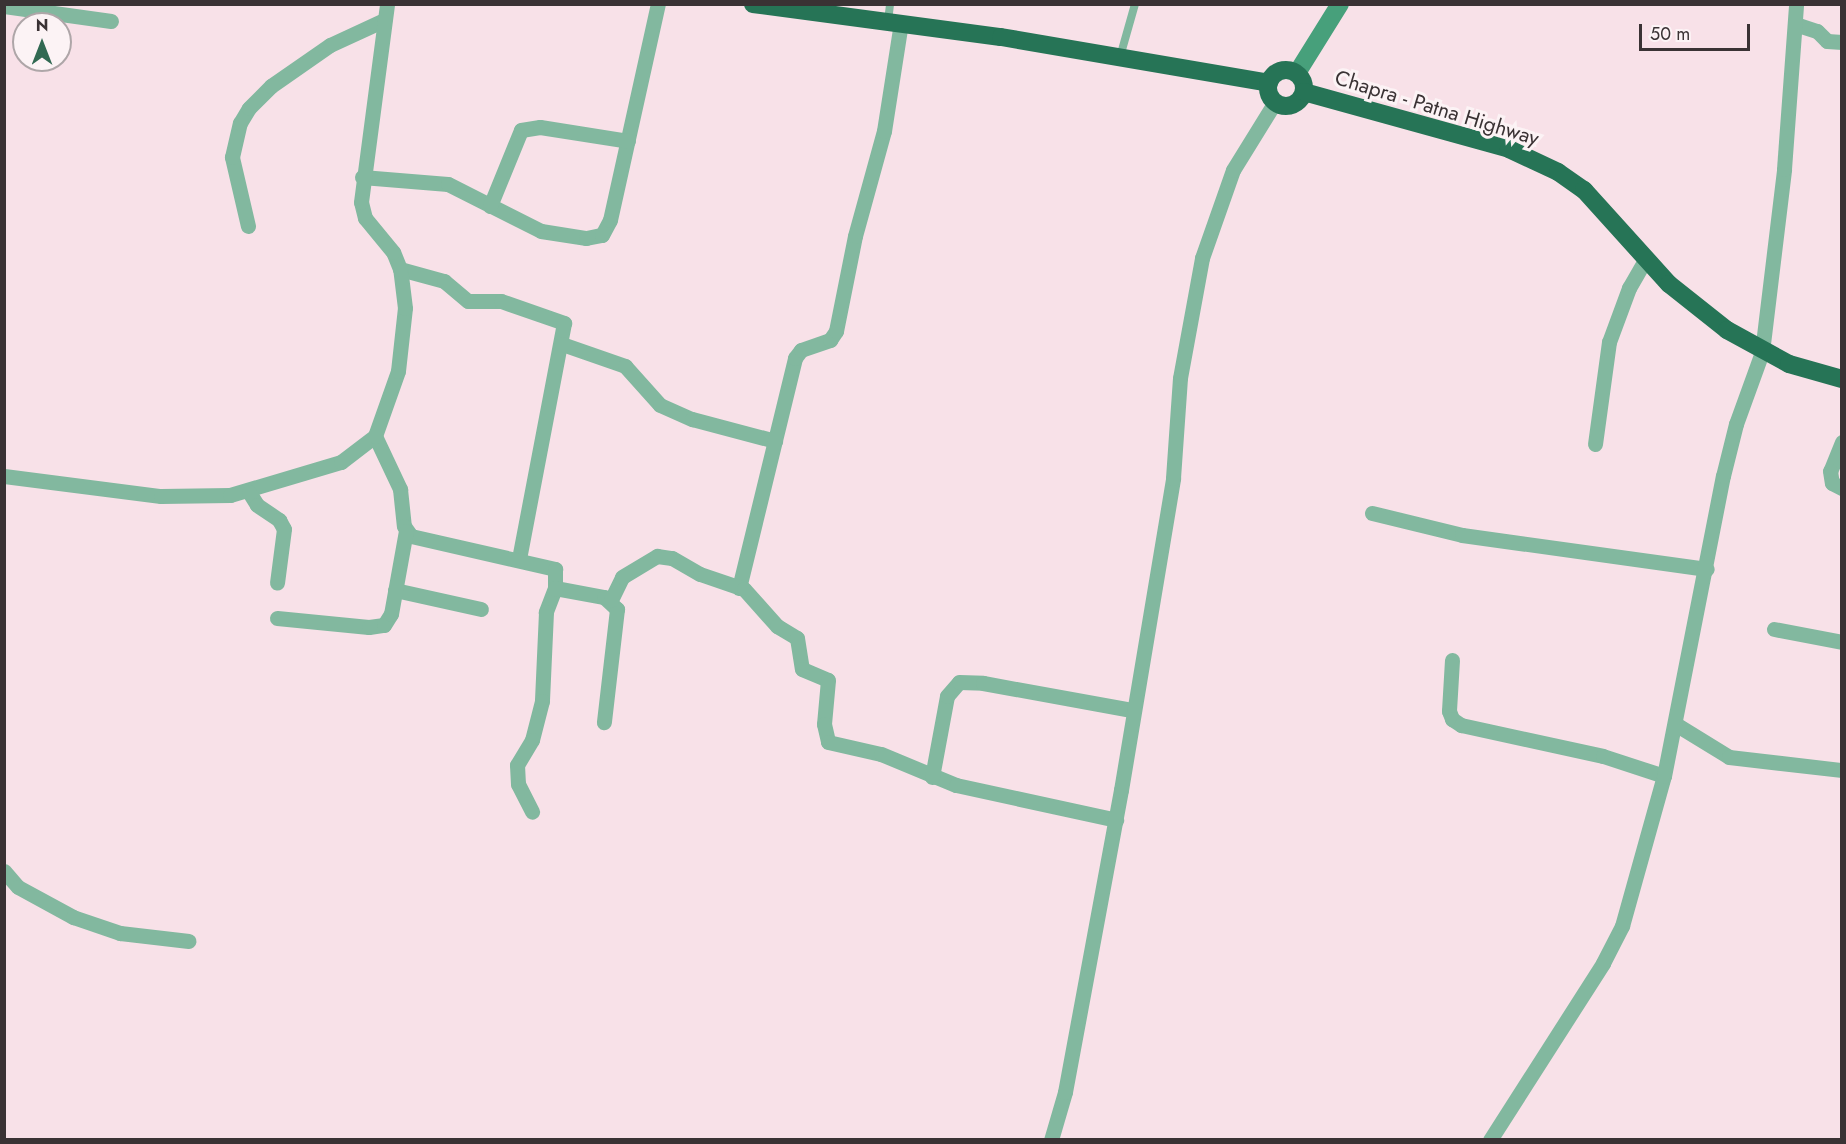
<!DOCTYPE html>
<html>
<head>
<meta charset="utf-8">
<style>
  body { margin:0 }
  #map { position:relative; width:1846px; height:1144px; overflow:hidden; background:#f8e1e8; font-family:Jost,sans-serif }
  div>[style] { position:absolute }
  [style*='--x'] { left:calc(var(--x)*1px); top:calc(var(--y)*1px); width:calc(var(--w)*1px); rotate:calc(var(--a)*1deg) }
  .lane>* { height:8px; margin:-4px; padding:0 4px; transform-origin:4px; border-radius:4px; background:#82b89f }
  .street>* { height:15px; margin:-7.5px; padding:0 7.5px; transform-origin:7.5px; border-radius:7.5px; background:#82b89f }
  .secondary>* { height:18px; margin:-9px; padding:0 9px; transform-origin:9px; border-radius:9px; background:#47a07b }
  .highway>* { height:18px; margin:-9px; padding:0 9px; transform-origin:9px; border-radius:9px; background:#267456 }
  .highway>.ring { margin:-9px; padding:0; box-sizing:content-box; background:none; border:18px solid #267456; border-radius:50% }
  span { translate:-50% -50%; white-space:nowrap; text-align:center; line-height:1.15; -webkit-text-stroke:6px #fcf3f5; paint-order:stroke }
  .street-label { font-size:21px; color:#3a3234 }
  .frame { position:absolute; inset:0; border:6px solid #3a3234; pointer-events:none }
  .north { position:absolute; left:12px; top:12px; width:60px; height:60px; box-sizing:border-box; background:#fcf3f5; border:2px solid #aea6a8; border-radius:50%; rotate:0deg; font-size:16px; font-weight:700; line-height:24px; text-align:center; color:#3a3234 }
  .north::after { content:''; display:block; margin:auto; width:21px; height:27px; background:#316952; clip-path:polygon(50% 0,100% 100%,50% 72%,0 100%) }
  .scale { position:absolute; left:1639px; top:24px; width:111px; height:27px; box-sizing:border-box; border:3px solid #3a3234; border-top:0; padding-left:8px; font-size:18px; line-height:21px; white-space:nowrap; color:#3a3234; -webkit-text-stroke:4px #fcf3f5; paint-order:stroke }
</style>
</head>
<body>
<div id="map">
  <div class="lane">
    <i style="--x:888;--y:21;--w:17;--a:-83"></i>
    <i style="--x:1120;--y:57;--w:55;--a:-74.2"></i>
  </div>
  <div class="street">
    <i style="--x:4;--y:6;--w:108;--a:8"></i>
    <i style="--x:1795;--y:24;--w:23;--a:18"></i>
    <i style="--x:1817;--y:31;--w:14;--a:45"></i>
    <i style="--x:1827;--y:41;--w:15;--a:4"></i>
    <i style="--x:362;--y:177;--w:86;--a:4.7"></i>
    <i style="--x:448;--y:184;--w:104;--a:26.8"></i>
    <i style="--x:541;--y:231;--w:46;--a:8.8"></i>
    <i style="--x:586;--y:238;--w:16;--a:-11"></i>
    <i style="--x:602;--y:235;--w:17;--a:-62"></i>
    <i style="--x:610;--y:220;--w:221;--a:-77.5"></i>
    <i style="--x:490;--y:206;--w:82;--a:-67.8"></i>
    <i style="--x:521;--y:130;--w:19;--a:-9"></i>
    <i style="--x:540;--y:127;--w:89;--a:9"></i>
    <i style="--x:248;--y:226;--w:71;--a:-103.1"></i>
    <i style="--x:232;--y:157;--w:35;--a:-77"></i>
    <i style="--x:240;--y:123;--w:17;--a:-59"></i>
    <i style="--x:249;--y:108;--w:31;--a:-45"></i>
    <i style="--x:271;--y:86;--w:72;--a:-34.8"></i>
    <i style="--x:330;--y:45;--w:60;--a:-24.8"></i>
    <i style="--x:400;--y:269;--w:46;--a:15.3"></i>
    <i style="--x:444;--y:281;--w:31;--a:40"></i>
    <i style="--x:468;--y:301;--w:33;--a:0"></i>
    <i style="--x:501;--y:301;--w:67;--a:19.2"></i>
    <i style="--x:564;--y:323;--w:241;--a:100.8"></i>
    <i style="--x:562;--y:344;--w:67;--a:19.2"></i>
    <i style="--x:625;--y:366;--w:52;--a:48.1"></i>
    <i style="--x:660;--y:405;--w:35;--a:24"></i>
    <i style="--x:692;--y:419;--w:86;--a:14.8"></i>
    <i style="--x:375;--y:436;--w:59;--a:64.7"></i>
    <i style="--x:400;--y:489;--w:37;--a:84"></i>
    <i style="--x:404;--y:526;--w:12;--a:55"></i>
    <i style="--x:411;--y:536;--w:148;--a:12.9"></i>
    <i style="--x:555;--y:569;--w:19;--a:90"></i>
    <i style="--x:555;--y:588;--w:26;--a:111"></i>
    <i style="--x:546;--y:612;--w:89;--a:92.6"></i>
    <i style="--x:542;--y:701;--w:40;--a:104.4"></i>
    <i style="--x:532;--y:740;--w:29;--a:121"></i>
    <i style="--x:517;--y:765;--w:19;--a:87"></i>
    <i style="--x:518;--y:784;--w:31;--a:63"></i>
    <i style="--x:1842;--y:442;--w:31;--a:112"></i>
    <i style="--x:1830;--y:471;--w:12;--a:81"></i>
    <i style="--x:1832;--y:483;--w:11;--a:27"></i>
    <i style="--x:1595;--y:444;--w:103;--a:-82.2"></i>
    <i style="--x:1609;--y:342;--w:58;--a:-69.7"></i>
    <i style="--x:1629;--y:288;--w:34;--a:-60"></i>
    <i style="--x:4;--y:476;--w:158;--a:7.3"></i>
    <i style="--x:161;--y:496;--w:69;--a:-0.8"></i>
    <i style="--x:230;--y:495;--w:116;--a:-16.6"></i>
    <i style="--x:341;--y:462;--w:43;--a:-37.4"></i>
    <i style="--x:375;--y:436;--w:69;--a:-70.5"></i>
    <i style="--x:398;--y:371;--w:63;--a:-83.7"></i>
    <i style="--x:405;--y:308;--w:39;--a:-97"></i>
    <i style="--x:400;--y:269;--w:18;--a:-112"></i>
    <i style="--x:393;--y:252;--w:44;--a:-129.5"></i>
    <i style="--x:365;--y:218;--w:16;--a:-104"></i>
    <i style="--x:361;--y:202;--w:200;--a:-82.5"></i>
    <i style="--x:249;--y:492;--w:15;--a:58"></i>
    <i style="--x:257;--y:505;--w:27;--a:34"></i>
    <i style="--x:279;--y:520;--w:10;--a:61"></i>
    <i style="--x:284;--y:529;--w:54;--a:97.4"></i>
    <i style="--x:1372;--y:513;--w:93;--a:13.7"></i>
    <i style="--x:1462;--y:535;--w:247;--a:7.9"></i>
    <i style="--x:555;--y:588;--w:50;--a:10.4"></i>
    <i style="--x:604;--y:597;--w:18;--a:43"></i>
    <i style="--x:617;--y:609;--w:114;--a:96.6"></i>
    <i style="--x:739;--y:588;--w:237;--a:-76.3"></i>
    <i style="--x:795;--y:358;--w:10;--a:-53"></i>
    <i style="--x:801;--y:350;--w:31;--a:-19"></i>
    <i style="--x:830;--y:340;--w:11;--a:-56"></i>
    <i style="--x:836;--y:331;--w:97;--a:-78.7"></i>
    <i style="--x:855;--y:236;--w:109;--a:-74.6"></i>
    <i style="--x:884;--y:131;--w:109;--a:-81.1"></i>
    <i style="--x:395;--y:590;--w:88;--a:12.5"></i>
    <i style="--x:611;--y:600;--w:25;--a:-64"></i>
    <i style="--x:622;--y:577;--w:41;--a:-31"></i>
    <i style="--x:657;--y:556;--w:15;--a:8"></i>
    <i style="--x:672;--y:558;--w:32;--a:30"></i>
    <i style="--x:700;--y:574;--w:46;--a:18.8"></i>
    <i style="--x:744;--y:589;--w:50;--a:48.3"></i>
    <i style="--x:777;--y:626;--w:23;--a:31"></i>
    <i style="--x:797;--y:638;--w:31;--a:81"></i>
    <i style="--x:802;--y:669;--w:28;--a:23"></i>
    <i style="--x:828;--y:680;--w:44;--a:95.2"></i>
    <i style="--x:824;--y:724;--w:18;--a:77"></i>
    <i style="--x:828;--y:742;--w:54;--a:12.8"></i>
    <i style="--x:881;--y:754;--w:81;--a:22.5"></i>
    <i style="--x:956;--y:785;--w:164;--a:12.3"></i>
    <i style="--x:277;--y:618;--w:92;--a:5.6"></i>
    <i style="--x:369;--y:627;--w:15;--a:-8"></i>
    <i style="--x:384;--y:625;--w:13;--a:-58"></i>
    <i style="--x:391;--y:614;--w:84;--a:-79.8"></i>
    <i style="--x:1774;--y:629;--w:69;--a:10.8"></i>
    <i style="--x:1452;--y:660;--w:51;--a:93.4"></i>
    <i style="--x:1449;--y:711;--w:9;--a:69"></i>
    <i style="--x:1452;--y:719;--w:11;--a:34"></i>
    <i style="--x:1461;--y:725;--w:145;--a:12.3"></i>
    <i style="--x:1603;--y:756;--w:64;--a:18.2"></i>
    <i style="--x:1677;--y:725;--w:61;--a:31.6"></i>
    <i style="--x:1729;--y:757;--w:114;--a:6.6"></i>
    <i style="--x:932;--y:777;--w:82;--a:-79.5"></i>
    <i style="--x:947;--y:696;--w:18;--a:-49"></i>
    <i style="--x:959;--y:682;--w:24;--a:2"></i>
    <i style="--x:983;--y:683;--w:151;--a:10.3"></i>
    <i style="--x:4;--y:871;--w:21;--a:49"></i>
    <i style="--x:18;--y:887;--w:63;--a:28.6"></i>
    <i style="--x:73;--y:917;--w:50;--a:18.8"></i>
    <i style="--x:120;--y:933;--w:69;--a:6.6"></i>
    <i style="--x:1051;--y:1140;--w:50;--a:-73.7"></i>
    <i style="--x:1065;--y:1092;--w:307;--a:-79.5"></i>
    <i style="--x:1121;--y:790;--w:316;--a:-80.5"></i>
    <i style="--x:1173;--y:478;--w:100;--a:-86"></i>
    <i style="--x:1180;--y:378;--w:122;--a:-79.6"></i>
    <i style="--x:1202;--y:258;--w:93;--a:-70.6"></i>
    <i style="--x:1233;--y:170;--w:80;--a:-58.3"></i>
    <i style="--x:1490;--y:1140;--w:210;--a:-57.4"></i>
    <i style="--x:1603;--y:963;--w:42;--a:-62.8"></i>
    <i style="--x:1622;--y:926;--w:156;--a:-74.4"></i>
    <i style="--x:1664;--y:776;--w:306;--a:-78.9"></i>
    <i style="--x:1723;--y:476;--w:54;--a:-76"></i>
    <i style="--x:1736;--y:424;--w:77;--a:-70.1"></i>
    <i style="--x:1762;--y:352;--w:184;--a:-83.1"></i>
    <i style="--x:1784;--y:169;--w:165;--a:-85.8"></i>
  </div>
  <div class="secondary">
    <i style="--x:1297;--y:73;--w:81;--a:-58.1"></i>
  </div>
  <div class="highway">
    <i style="--x:753;--y:4;--w:250;--a:7.6"></i>
    <i style="--x:1001;--y:37;--w:272;--a:9.7"></i>
    <i class="ring" style="left:1268px;top:70px;width:18px;height:18px"></i>
    <i style="--x:1304;--y:92;--w:213;--a:15.5"></i>
    <i style="--x:1509;--y:149;--w:54;--a:25.1"></i>
    <i style="--x:1558;--y:172;--w:32;--a:35"></i>
    <i style="--x:1584;--y:190;--w:127;--a:47.9"></i>
    <i style="--x:1669;--y:284;--w:74;--a:38.4"></i>
    <i style="--x:1727;--y:330;--w:71;--a:28.7"></i>
    <i style="--x:1789;--y:364;--w:55;--a:15.8"></i>
  </div>
  <div class="street-label">
    <span style="left:1437px;top:108px;rotate:17deg">Chapra - Patna Highway</span>
  </div>
  <div class="frame"></div>
  <div class="north">N</div>
  <div class="scale">50 m</div>
</div>
</body>
</html>
